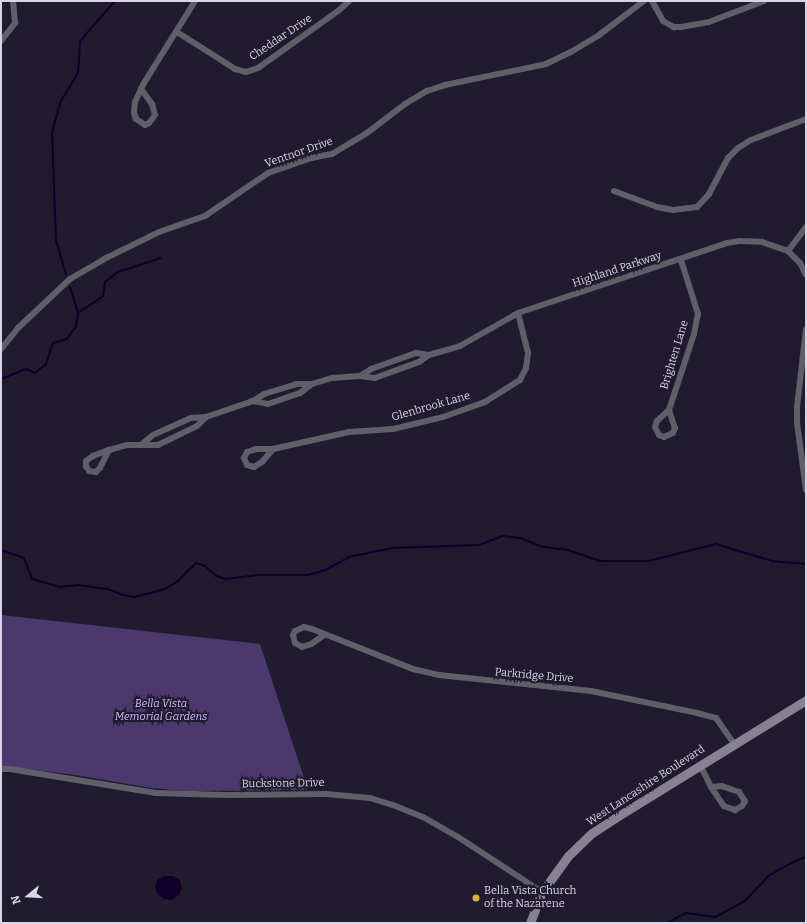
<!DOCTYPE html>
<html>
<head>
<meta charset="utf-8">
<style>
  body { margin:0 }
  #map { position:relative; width:807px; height:924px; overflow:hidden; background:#211b2f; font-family:Bitter,serif }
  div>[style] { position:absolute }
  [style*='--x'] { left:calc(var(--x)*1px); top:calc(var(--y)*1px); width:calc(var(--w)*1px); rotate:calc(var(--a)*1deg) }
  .green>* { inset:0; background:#4b396e }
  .water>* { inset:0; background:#100029 }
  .stream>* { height:2px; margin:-1px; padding:0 1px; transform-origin:1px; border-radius:1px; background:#100029 }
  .minor>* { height:6px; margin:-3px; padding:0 3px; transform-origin:3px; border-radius:3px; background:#605e69 }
  .secondary>* { height:9px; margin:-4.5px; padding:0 4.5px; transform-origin:4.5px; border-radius:4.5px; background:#868193 }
  .dots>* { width:11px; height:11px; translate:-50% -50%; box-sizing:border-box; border:2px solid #211b2f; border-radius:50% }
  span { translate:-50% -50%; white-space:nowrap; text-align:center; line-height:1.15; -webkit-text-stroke:4px #211b2f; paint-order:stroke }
  .street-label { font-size:11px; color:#d9d6e4 }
  .park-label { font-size:11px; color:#cdbcf8; font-style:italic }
  .poi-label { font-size:11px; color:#d9d6e4 }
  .left { translate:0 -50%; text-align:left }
  .frame { position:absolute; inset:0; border:2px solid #d9d6e4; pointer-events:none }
  .north { position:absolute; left:8px; top:876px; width:40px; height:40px; -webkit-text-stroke:3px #211b2f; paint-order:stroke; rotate:252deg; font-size:11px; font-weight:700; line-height:16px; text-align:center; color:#d9d6e4 }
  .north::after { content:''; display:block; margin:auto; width:14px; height:18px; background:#d9d6e4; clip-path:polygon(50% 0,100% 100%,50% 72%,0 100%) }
</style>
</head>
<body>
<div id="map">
  <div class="green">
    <i style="clip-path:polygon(1px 615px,260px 644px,308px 790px,184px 791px,151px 788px,76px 775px,1px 766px)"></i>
  </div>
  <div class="water">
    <i style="clip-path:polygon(165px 876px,173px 876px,180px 880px,182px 888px,179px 895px,172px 900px,164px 899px,158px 895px,155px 887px,157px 880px)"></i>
  </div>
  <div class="stream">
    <i style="--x:66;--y:275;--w:35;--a:-106"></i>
    <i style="--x:56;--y:241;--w:109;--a:-92.1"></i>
    <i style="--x:52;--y:132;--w:32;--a:-74"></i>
    <i style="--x:61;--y:101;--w:33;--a:-59"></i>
    <i style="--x:78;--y:73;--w:32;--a:-86"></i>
    <i style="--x:80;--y:41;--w:53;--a:-48.8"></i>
    <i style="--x:70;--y:287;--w:27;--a:73"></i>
    <i style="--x:1;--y:379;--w:27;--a:-22"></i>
    <i style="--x:26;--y:369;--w:10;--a:24"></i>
    <i style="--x:35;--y:373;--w:14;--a:-39"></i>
    <i style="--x:46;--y:364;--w:22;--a:-72"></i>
    <i style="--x:53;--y:343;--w:15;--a:-16"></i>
    <i style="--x:67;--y:339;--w:16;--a:-55"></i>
    <i style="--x:76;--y:326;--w:13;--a:-81"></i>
    <i style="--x:78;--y:313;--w:30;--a:-34"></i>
    <i style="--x:103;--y:296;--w:14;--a:-82"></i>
    <i style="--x:105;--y:282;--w:16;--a:-38"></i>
    <i style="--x:118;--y:272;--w:45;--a:-18"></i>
    <i style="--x:1;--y:393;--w:7;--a:90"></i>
    <i style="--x:1;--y:550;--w:24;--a:19"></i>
    <i style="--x:24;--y:558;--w:22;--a:69"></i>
    <i style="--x:32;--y:579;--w:29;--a:16"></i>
    <i style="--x:60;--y:587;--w:18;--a:-6"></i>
    <i style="--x:78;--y:585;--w:30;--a:8"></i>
    <i style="--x:108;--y:589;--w:16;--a:22"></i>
    <i style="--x:123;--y:595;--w:12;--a:9"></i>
    <i style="--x:135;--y:597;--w:31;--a:-15"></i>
    <i style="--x:165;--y:589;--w:14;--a:-30"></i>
    <i style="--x:177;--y:582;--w:27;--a:-45"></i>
    <i style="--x:196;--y:563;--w:9;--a:18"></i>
    <i style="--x:205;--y:566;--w:15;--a:42"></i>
    <i style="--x:216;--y:576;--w:9;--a:18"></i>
    <i style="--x:225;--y:579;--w:33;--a:-7"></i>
    <i style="--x:258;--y:575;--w:50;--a:0"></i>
    <i style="--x:308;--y:575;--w:18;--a:-16"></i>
    <i style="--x:325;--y:570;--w:27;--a:-28"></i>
    <i style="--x:349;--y:557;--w:44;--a:-11.8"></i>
    <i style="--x:392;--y:548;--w:87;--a:-2"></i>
    <i style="--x:479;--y:545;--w:25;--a:-21"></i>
    <i style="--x:502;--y:536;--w:18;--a:6"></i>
    <i style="--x:520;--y:538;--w:26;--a:21"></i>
    <i style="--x:544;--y:547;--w:24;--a:7"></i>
    <i style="--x:568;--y:550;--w:34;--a:19"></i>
    <i style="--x:600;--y:561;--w:49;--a:0"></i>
    <i style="--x:649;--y:561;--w:69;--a:-14.2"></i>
    <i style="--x:716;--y:544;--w:59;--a:16.9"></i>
    <i style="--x:772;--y:561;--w:34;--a:5"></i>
    <i style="--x:667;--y:923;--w:21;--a:-28"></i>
    <i style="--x:686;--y:913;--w:29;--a:8"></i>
    <i style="--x:715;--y:917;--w:34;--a:-28"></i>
    <i style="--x:745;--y:901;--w:34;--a:-47"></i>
    <i style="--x:768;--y:876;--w:33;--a:-29"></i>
    <i style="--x:797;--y:860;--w:9;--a:-18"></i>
  </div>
  <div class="minor">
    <i style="--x:652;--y:1;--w:23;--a:61"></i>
    <i style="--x:663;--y:21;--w:13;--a:29"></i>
    <i style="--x:674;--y:27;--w:7;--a:0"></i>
    <i style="--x:681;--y:27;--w:28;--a:-10"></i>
    <i style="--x:709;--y:22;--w:59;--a:-20.9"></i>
    <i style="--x:177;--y:32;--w:69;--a:32.5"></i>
    <i style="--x:235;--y:69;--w:11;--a:15"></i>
    <i style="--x:246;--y:72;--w:13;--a:-18"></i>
    <i style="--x:258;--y:68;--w:98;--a:-35.5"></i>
    <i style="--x:338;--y:11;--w:15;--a:-42"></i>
    <i style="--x:1;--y:41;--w:23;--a:-52"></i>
    <i style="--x:15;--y:23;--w:22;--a:-95"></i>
    <i style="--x:141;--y:89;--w:19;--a:54"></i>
    <i style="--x:152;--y:104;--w:11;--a:75"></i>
    <i style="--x:155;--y:115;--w:10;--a:127"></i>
    <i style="--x:149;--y:123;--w:4;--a:153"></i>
    <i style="--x:145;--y:125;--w:11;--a:-146"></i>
    <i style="--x:136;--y:119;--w:6;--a:-108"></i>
    <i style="--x:134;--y:113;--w:11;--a:-85"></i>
    <i style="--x:135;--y:102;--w:21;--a:-65"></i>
    <i style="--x:144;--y:83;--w:97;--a:-58.1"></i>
    <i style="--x:614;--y:191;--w:46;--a:20.4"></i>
    <i style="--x:657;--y:207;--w:16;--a:11"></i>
    <i style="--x:673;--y:210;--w:24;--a:-7"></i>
    <i style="--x:697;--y:207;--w:18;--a:-47"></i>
    <i style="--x:709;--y:194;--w:41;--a:-62.2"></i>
    <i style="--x:728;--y:158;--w:14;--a:-45"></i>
    <i style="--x:738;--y:148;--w:15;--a:-32"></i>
    <i style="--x:751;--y:140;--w:59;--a:-20.9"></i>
    <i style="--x:788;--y:251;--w:30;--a:-53"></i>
    <i style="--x:806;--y:329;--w:79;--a:96.6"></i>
    <i style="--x:797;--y:407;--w:16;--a:90"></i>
    <i style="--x:797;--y:423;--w:68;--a:82.3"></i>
    <i style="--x:1;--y:349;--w:27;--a:-51"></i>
    <i style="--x:18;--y:328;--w:71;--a:-43.3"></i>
    <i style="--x:70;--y:279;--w:39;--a:-30"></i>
    <i style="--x:104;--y:259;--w:61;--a:-26.1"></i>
    <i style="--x:159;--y:232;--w:49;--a:-19.2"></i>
    <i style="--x:205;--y:216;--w:76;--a:-34.3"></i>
    <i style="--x:268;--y:173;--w:46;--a:-19.2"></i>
    <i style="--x:311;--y:158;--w:21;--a:-11"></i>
    <i style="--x:332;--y:154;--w:41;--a:-31"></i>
    <i style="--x:367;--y:133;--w:48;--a:-37.3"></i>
    <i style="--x:405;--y:104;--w:26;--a:-31"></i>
    <i style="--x:427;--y:91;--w:19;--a:-18"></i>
    <i style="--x:445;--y:85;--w:103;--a:-11.7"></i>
    <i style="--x:546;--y:64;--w:28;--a:-26"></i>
    <i style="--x:571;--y:52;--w:33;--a:-31"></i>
    <i style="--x:599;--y:35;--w:56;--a:-37.1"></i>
    <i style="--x:360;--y:376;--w:13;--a:-32"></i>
    <i style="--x:371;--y:369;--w:48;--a:-19.6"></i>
    <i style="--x:416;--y:353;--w:13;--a:9"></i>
    <i style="--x:429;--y:355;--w:32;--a:-16"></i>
    <i style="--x:460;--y:346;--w:67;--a:-29.6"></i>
    <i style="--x:518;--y:313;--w:220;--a:-18.5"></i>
    <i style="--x:727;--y:243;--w:12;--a:-9"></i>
    <i style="--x:739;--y:241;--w:23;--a:2"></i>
    <i style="--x:762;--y:242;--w:28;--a:19"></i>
    <i style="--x:788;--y:251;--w:17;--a:45"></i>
    <i style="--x:800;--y:263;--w:13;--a:63"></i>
    <i style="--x:253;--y:401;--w:15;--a:11"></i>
    <i style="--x:268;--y:404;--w:34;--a:-19"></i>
    <i style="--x:300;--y:393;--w:15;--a:-37"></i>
    <i style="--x:669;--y:410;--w:19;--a:72"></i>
    <i style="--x:675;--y:428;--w:5;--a:112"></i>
    <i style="--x:673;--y:433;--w:10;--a:156"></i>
    <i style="--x:664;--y:437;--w:5;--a:-158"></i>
    <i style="--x:659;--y:435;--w:9;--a:-117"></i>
    <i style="--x:655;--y:427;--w:6;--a:-72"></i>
    <i style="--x:657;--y:421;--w:16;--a:-43"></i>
    <i style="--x:669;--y:410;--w:80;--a:-71.8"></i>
    <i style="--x:694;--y:334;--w:20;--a:-79"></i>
    <i style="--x:698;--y:314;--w:57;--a:-107.5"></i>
    <i style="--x:142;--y:444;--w:14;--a:-39"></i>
    <i style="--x:153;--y:435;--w:42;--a:-24.1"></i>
    <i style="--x:191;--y:418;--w:15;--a:-4"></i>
    <i style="--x:206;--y:417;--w:50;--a:-18.8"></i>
    <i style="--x:253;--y:401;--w:13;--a:-32"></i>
    <i style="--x:264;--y:394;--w:34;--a:-17"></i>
    <i style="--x:296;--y:384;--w:16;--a:0"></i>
    <i style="--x:312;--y:384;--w:21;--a:-17"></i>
    <i style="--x:332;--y:378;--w:28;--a:-4"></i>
    <i style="--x:360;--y:376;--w:15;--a:8"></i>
    <i style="--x:375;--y:378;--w:47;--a:-20"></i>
    <i style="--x:419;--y:362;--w:12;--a:-35"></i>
    <i style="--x:273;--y:449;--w:17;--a:130"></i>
    <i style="--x:262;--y:462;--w:9;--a:148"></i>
    <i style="--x:254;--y:467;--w:7;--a:-164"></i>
    <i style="--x:247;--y:465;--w:8;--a:-113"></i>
    <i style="--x:244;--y:458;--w:7;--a:-63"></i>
    <i style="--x:247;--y:452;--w:9;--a:-18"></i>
    <i style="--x:256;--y:449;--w:17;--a:0"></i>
    <i style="--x:273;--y:449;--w:78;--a:-12.6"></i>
    <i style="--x:349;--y:432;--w:44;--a:-3.9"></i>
    <i style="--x:393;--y:429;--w:51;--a:-13.5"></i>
    <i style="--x:443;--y:417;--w:45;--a:-19.7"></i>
    <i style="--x:485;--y:402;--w:41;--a:-32.2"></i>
    <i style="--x:520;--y:380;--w:13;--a:-63"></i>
    <i style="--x:526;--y:368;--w:15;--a:-82"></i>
    <i style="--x:528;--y:353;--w:41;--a:-104"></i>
    <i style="--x:109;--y:450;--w:20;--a:117"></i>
    <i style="--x:100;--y:468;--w:6;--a:135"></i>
    <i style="--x:96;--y:472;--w:7;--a:-172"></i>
    <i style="--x:89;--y:471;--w:6;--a:-121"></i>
    <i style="--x:86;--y:466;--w:5;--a:-90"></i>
    <i style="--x:86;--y:461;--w:9;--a:-36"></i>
    <i style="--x:93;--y:456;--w:17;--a:-21"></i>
    <i style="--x:109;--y:450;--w:19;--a:-16"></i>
    <i style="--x:127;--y:445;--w:31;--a:0"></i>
    <i style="--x:158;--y:445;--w:43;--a:-26"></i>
    <i style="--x:197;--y:426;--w:13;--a:-45"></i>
    <i style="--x:324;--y:635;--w:16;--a:145"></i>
    <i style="--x:311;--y:644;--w:9;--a:162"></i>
    <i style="--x:302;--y:647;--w:8;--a:-150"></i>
    <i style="--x:295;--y:643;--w:8;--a:-104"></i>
    <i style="--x:293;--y:635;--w:4;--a:-63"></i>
    <i style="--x:295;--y:631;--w:10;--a:-24"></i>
    <i style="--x:304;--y:627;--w:8;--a:14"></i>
    <i style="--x:312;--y:629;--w:109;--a:21.6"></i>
    <i style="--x:413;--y:669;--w:27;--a:13"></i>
    <i style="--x:439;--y:675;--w:153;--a:6"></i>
    <i style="--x:591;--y:691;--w:108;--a:11.7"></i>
    <i style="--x:697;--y:713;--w:20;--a:15"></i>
    <i style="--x:716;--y:718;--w:32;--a:55"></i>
    <i style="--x:700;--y:765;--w:25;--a:63"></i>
    <i style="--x:711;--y:787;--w:23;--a:56"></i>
    <i style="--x:724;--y:806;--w:12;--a:20"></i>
    <i style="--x:735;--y:810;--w:8;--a:-30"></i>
    <i style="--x:742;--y:806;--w:6;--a:-59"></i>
    <i style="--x:745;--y:801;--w:11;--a:-124"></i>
    <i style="--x:739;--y:792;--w:18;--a:-161"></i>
    <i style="--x:722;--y:786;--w:11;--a:175"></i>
    <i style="--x:1;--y:769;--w:9;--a:0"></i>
    <i style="--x:10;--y:769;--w:148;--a:9.3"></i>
    <i style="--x:156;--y:793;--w:69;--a:1.7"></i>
    <i style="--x:225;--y:795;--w:101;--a:-0.6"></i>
    <i style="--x:326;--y:794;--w:44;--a:5.2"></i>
    <i style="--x:370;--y:798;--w:24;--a:17"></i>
    <i style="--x:393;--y:805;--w:32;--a:22"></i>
    <i style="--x:423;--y:817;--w:40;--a:29.7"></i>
    <i style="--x:458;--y:837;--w:100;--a:33.2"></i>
  </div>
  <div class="secondary">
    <i style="--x:530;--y:923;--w:33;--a:-69"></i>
    <i style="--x:542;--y:892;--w:44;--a:-54.2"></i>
    <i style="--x:568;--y:856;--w:33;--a:-44"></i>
    <i style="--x:592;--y:833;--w:27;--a:-33"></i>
    <i style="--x:615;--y:818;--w:225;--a:-31.7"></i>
  </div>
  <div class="dots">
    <i style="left:476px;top:898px;background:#dfb033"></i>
  </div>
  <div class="street-label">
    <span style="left:281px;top:38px;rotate:-34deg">Cheddar Drive</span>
    <span style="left:299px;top:153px;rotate:-19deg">Ventnor Drive</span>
    <span style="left:617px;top:270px;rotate:-18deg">Highland Parkway</span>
    <span style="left:675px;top:355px;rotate:-73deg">Brighten Lane</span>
    <span style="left:431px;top:407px;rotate:-16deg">Glenbrook Lane</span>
    <span style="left:534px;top:676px;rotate:5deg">Parkridge Drive</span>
    <span style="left:283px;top:784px;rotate:-1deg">Buckstone Drive</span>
    <span style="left:646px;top:786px;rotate:-33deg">West Lancashire Boulevard</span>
  </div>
  <div class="park-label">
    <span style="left:161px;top:711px">Bella Vista<br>Memorial Gardens</span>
  </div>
  <div class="poi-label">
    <span class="left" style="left:484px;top:898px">Bella Vista Church<br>of the Nazarene</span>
  </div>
  <div class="frame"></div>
  <div class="north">N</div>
</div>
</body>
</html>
